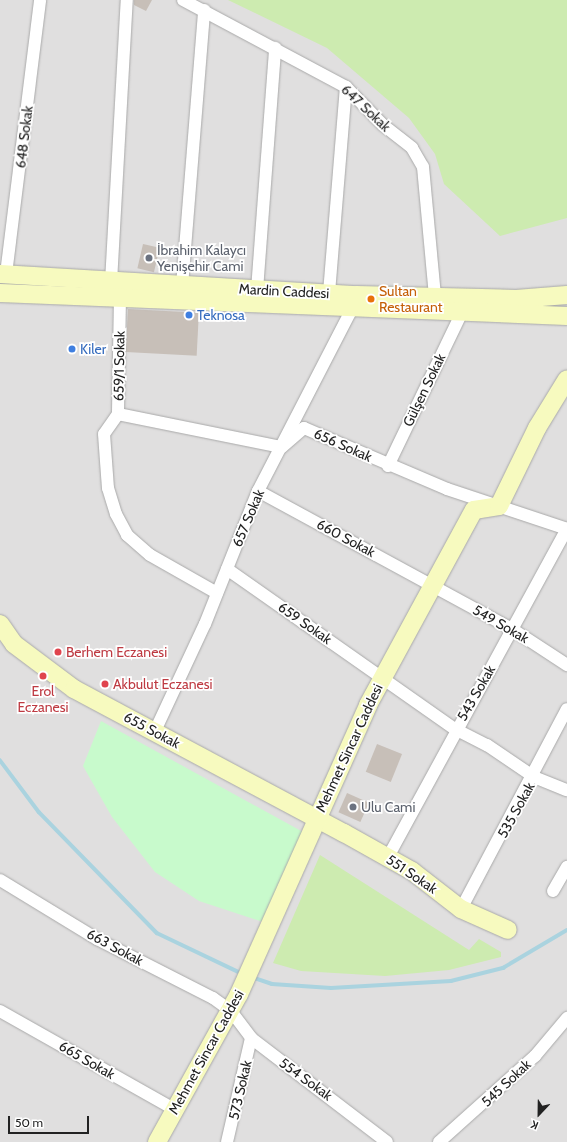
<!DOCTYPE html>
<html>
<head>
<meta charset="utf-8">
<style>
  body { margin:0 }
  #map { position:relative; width:567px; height:1142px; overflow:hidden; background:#f2efe9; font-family:Cabin,sans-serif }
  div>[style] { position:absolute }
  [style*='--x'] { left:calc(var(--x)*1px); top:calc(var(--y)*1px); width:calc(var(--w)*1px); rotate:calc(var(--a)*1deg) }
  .residential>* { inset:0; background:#e0dfdf; transform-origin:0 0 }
  .grass>* { inset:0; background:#cdebb0 }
  .park>* { inset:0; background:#c8facc }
  .stream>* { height:3.5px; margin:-1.75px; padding:0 1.75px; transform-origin:1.75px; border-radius:1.75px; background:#aad3df }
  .building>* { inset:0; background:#c7bfb8; transform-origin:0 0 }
  .roads { filter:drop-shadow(0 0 1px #a9a9a9) drop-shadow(0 0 1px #a9a9a9) }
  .street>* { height:12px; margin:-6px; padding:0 6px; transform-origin:6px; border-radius:6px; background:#fff }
  .secondary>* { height:18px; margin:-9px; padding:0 9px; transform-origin:9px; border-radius:9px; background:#f7fabf }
  .dots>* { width:11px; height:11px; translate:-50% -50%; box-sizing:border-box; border:2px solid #fff; border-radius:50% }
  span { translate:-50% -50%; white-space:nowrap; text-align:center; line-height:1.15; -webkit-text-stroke:3.5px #fff; paint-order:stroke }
  .street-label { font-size:14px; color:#222 }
  .worship-label { font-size:14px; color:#5b616d }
  .left { translate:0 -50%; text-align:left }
  .food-label { font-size:14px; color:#c56008 }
  .shop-label { font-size:14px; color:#366cbe }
  .health-label { font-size:14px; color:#be3a42 }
  .north { position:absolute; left:519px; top:1094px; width:40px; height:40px; -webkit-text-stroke:3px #fff; paint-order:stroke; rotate:202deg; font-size:11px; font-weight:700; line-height:16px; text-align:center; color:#222 }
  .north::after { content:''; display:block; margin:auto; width:14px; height:18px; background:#222; clip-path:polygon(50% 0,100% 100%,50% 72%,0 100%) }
  .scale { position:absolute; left:8px; top:1116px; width:81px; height:18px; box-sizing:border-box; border:2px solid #222; border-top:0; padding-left:5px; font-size:12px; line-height:14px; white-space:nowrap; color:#222; -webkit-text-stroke:3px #fff; paint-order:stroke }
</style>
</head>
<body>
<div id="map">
  <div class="residential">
    <i style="left:0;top:0;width:567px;height:1142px"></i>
  </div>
  <div class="grass">
    <i style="clip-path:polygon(228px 0,567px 0,567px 218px,500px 236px,444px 184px,435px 154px,409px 118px,327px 48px)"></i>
    <i style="clip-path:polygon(320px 855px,469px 950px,479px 939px,501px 952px,501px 957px,449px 970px,385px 976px,301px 971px,273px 963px)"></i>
  </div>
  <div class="park">
    <i style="clip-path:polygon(101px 721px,303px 832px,266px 923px,199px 901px,155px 872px,112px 817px,83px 766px)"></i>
  </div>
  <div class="stream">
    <i style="--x:0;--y:760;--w:65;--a:53.1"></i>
    <i style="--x:39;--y:812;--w:169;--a:45.7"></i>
    <i style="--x:157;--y:933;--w:95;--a:25.5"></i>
    <i style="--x:252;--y:977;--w:21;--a:19"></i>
    <i style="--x:272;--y:984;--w:59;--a:3.9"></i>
    <i style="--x:331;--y:988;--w:120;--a:-3.3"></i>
    <i style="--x:451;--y:981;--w:54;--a:-14"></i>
    <i style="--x:503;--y:968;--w:74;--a:-30.7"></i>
  </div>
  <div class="building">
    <i style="clip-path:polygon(134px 0,152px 0,146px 11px,134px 5px)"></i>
    <i style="left:143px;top:244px;width:17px;height:25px;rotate:13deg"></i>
    <i style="left:128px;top:309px;width:71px;height:43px;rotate:3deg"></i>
    <i style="left:377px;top:744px;width:27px;height:30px;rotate:22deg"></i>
    <i style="left:347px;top:793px;width:24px;height:21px;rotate:24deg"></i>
  </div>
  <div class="roads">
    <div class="street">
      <i style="--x:183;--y:0;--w:185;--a:28.1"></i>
      <i style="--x:346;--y:87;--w:53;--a:45.8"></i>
      <i style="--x:383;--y:125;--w:37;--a:38"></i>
      <i style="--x:412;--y:148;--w:22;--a:60"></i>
      <i style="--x:423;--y:167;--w:131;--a:84.7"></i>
      <i style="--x:6;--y:274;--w:276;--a:-82.9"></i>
      <i style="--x:111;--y:282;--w:282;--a:-86.8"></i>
      <i style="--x:182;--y:286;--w:277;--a:-85.4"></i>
      <i style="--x:257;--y:290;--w:243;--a:-85.7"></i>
      <i style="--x:329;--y:293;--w:207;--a:-85.3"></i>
      <i style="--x:120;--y:297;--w:117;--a:91"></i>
      <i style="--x:118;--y:414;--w:24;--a:125"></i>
      <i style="--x:104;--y:434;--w:54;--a:85.8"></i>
      <i style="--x:108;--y:488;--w:27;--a:73"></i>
      <i style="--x:116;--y:514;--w:24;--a:62"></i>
      <i style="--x:127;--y:535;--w:30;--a:41"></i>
      <i style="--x:150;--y:555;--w:77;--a:29.6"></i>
      <i style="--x:118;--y:414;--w:167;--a:11.4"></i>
      <i style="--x:282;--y:447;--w:29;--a:-41"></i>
      <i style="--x:304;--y:428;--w:155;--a:23.1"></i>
      <i style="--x:447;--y:489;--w:126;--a:18.4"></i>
      <i style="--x:388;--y:466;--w:169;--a:-64.3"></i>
      <i style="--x:258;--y:491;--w:289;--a:28.5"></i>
      <i style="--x:512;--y:629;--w:66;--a:33.2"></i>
      <i style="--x:227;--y:569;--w:279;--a:35.1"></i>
      <i style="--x:455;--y:729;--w:36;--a:27"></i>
      <i style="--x:487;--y:745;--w:57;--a:34.2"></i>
      <i style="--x:534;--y:777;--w:35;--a:22"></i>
      <i style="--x:155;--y:731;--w:118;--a:-65"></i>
      <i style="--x:205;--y:624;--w:143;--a:-68.3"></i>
      <i style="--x:258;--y:491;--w:205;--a:-62.7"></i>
      <i style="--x:388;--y:857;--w:374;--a:-61.4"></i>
      <i style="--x:0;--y:880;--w:114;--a:31.3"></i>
      <i style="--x:97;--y:939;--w:130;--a:27"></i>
      <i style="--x:213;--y:998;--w:22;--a:36"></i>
      <i style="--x:231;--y:1011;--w:34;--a:53"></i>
      <i style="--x:251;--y:1038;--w:171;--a:37.4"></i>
      <i style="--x:553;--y:891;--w:28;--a:-60"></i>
      <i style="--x:461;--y:909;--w:226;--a:-62.1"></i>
      <i style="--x:0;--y:1011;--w:200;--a:29.4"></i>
      <i style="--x:227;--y:1142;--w:107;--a:-77"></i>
      <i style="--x:439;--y:1142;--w:129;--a:-41.9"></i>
      <i style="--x:535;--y:1056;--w:50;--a:-49.9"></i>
    </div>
    <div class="secondary">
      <i style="--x:0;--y:274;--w:357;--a:3.4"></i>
      <i style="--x:356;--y:295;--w:160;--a:1.4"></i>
      <i style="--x:516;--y:299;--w:51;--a:-4.5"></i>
      <i style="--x:0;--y:293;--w:567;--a:2.32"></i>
      <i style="--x:0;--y:624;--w:24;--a:55"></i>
      <i style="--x:14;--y:644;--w:75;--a:36.9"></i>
      <i style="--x:74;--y:689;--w:306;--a:28.1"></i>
      <i style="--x:344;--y:833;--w:78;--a:29.2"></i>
      <i style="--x:412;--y:871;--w:62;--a:37.8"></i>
      <i style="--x:461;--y:909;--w:51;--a:24.1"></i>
      <i style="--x:157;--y:1142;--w:169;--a:-61"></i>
      <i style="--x:239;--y:994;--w:316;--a:-65.9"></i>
      <i style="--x:368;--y:705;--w:222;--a:-61.5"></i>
      <i style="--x:474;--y:510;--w:25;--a:-9"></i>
      <i style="--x:499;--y:506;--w:87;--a:-64"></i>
      <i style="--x:537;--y:428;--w:57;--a:-58.5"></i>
    </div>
  </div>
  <div class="dots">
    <i style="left:149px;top:258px;background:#6b7280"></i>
    <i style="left:371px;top:299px;background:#e8710a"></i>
    <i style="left:189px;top:315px;background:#3f7fe0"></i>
    <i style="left:72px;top:349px;background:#3f7fe0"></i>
    <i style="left:58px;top:652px;background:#e0444e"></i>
    <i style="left:43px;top:676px;background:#e0444e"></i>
    <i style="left:105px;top:684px;background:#e0444e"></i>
    <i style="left:353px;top:807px;background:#6b7280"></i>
  </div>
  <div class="street-label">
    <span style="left:366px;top:108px;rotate:43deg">647 Sokak</span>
    <span style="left:24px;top:137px;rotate:-83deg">648 Sokak</span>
    <span style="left:284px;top:291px;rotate:3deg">Mardin Caddesi</span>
    <span style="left:119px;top:366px;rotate:-89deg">659/1 Sokak</span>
    <span style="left:424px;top:390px;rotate:-64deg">Gülşen Sokak</span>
    <span style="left:343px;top:445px;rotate:24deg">656 Sokak</span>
    <span style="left:248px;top:518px;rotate:-67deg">657 Sokak</span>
    <span style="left:346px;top:538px;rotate:28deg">660 Sokak</span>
    <span style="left:305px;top:623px;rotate:35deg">659 Sokak</span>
    <span style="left:501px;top:624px;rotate:30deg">549 Sokak</span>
    <span style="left:476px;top:693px;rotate:-60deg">543 Sokak</span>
    <span style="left:152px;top:730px;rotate:28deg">655 Sokak</span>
    <span style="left:349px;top:748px;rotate:-65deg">Mehmet Sincar Caddesi</span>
    <span style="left:516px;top:810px;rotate:-61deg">535 Sokak</span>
    <span style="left:412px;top:874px;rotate:34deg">551 Sokak</span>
    <span style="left:115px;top:947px;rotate:28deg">663 Sokak</span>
    <span style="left:206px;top:1052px;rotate:-61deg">Mehmet Sincar Caddesi</span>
    <span style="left:87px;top:1060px;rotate:30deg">665 Sokak</span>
    <span style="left:306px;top:1079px;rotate:36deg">554 Sokak</span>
    <span style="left:506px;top:1083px;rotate:-43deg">545 Sokak</span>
    <span style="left:240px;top:1090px;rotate:-77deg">573 Sokak</span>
  </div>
  <div class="worship-label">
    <span class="left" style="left:157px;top:258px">İbrahim Kalaycı<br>Yenişehir Cami</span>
    <span class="left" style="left:361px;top:807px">Ulu Cami</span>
  </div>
  <div class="food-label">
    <span class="left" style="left:379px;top:299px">Sultan<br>Restaurant</span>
  </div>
  <div class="shop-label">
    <span class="left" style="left:197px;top:315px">Teknosa</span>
    <span class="left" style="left:80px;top:349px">Kiler</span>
  </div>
  <div class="health-label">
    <span class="left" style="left:66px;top:652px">Berhem Eczanesi</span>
    <span class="left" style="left:113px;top:684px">Akbulut Eczanesi</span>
    <span style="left:43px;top:699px">Erol<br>Eczanesi</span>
  </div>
  <div class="north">K</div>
  <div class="scale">50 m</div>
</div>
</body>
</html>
